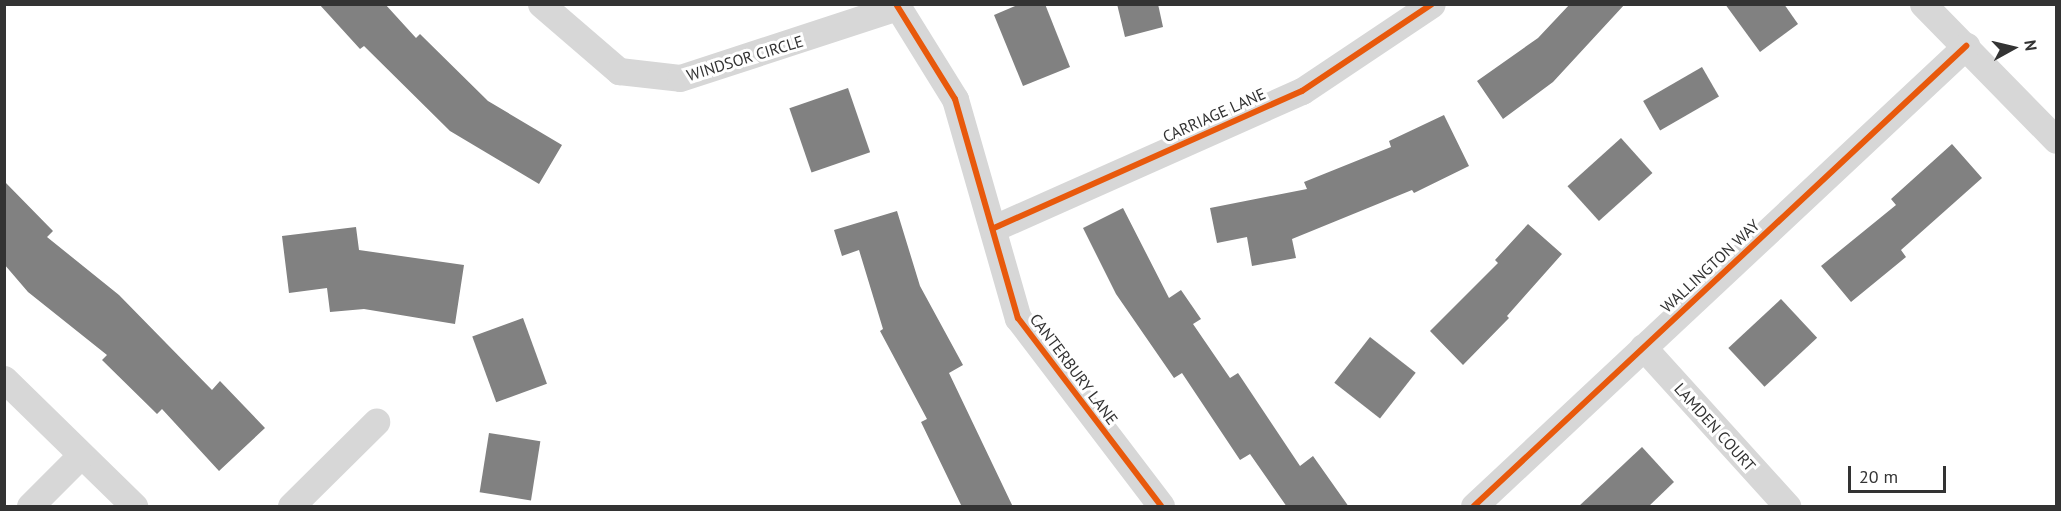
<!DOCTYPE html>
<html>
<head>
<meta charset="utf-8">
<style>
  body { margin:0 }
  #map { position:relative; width:2061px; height:511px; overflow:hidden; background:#fff; font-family:"PT Sans",sans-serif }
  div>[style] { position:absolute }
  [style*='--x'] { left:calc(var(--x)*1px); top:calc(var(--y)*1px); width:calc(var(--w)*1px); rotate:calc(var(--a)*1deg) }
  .building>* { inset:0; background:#818181; transform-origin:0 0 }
  .street>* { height:27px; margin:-13.5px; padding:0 13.5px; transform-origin:13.5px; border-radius:13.5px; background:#d7d7d7 }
  .cycleway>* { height:6px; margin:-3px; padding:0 3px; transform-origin:3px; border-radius:3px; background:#e8590c }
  span { translate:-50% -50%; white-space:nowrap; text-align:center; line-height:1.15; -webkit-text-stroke:6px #fff; paint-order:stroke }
  .street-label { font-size:16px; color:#333 }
  .frame { position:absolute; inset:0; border:6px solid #333; pointer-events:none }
  .north { position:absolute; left:1983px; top:18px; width:60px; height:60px; -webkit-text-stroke:4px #fff; paint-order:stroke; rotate:82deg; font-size:16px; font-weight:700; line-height:24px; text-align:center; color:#333 }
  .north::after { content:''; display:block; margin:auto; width:21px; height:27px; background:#333; clip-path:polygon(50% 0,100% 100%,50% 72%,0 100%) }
  .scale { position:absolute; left:1848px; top:466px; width:98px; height:27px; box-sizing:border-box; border:3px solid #333; border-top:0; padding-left:8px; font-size:18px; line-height:21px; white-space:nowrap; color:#333; -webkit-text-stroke:4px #fff; paint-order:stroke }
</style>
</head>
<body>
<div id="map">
  <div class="building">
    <i style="clip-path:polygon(319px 4px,385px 4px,416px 38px,420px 34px,488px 101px,562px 145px,539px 184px,450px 131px,364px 46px,360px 49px)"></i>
    <i style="clip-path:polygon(1020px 4px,1045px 4px,1070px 67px,1023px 86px,994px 15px)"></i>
    <i style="clip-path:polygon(1117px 4px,1158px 4px,1163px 27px,1125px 37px)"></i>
    <i style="clip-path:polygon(1570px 4px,1625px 4px,1553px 82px,1503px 119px,1477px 81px,1538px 38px)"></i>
    <i style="clip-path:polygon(1725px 4px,1784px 4px,1798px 24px,1760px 52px)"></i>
    <i style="left:1702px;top:67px;width:34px;height:68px;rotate:60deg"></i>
    <i style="left:848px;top:88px;width:68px;height:62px;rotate:71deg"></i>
    <i style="clip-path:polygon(1444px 115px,1469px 166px,1414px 193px,1412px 190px,1292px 239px,1296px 258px,1252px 266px,1247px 237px,1217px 243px,1210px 208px,1307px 189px,1304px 182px,1391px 147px,1389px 141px)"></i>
    <i style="left:1621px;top:138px;width:47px;height:72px;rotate:48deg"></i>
    <i style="clip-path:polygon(1952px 144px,1982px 178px,1901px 250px,1906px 257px,1851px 302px,1821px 266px,1896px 205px,1891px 199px)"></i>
    <i style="clip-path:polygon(4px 181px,53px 231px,47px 237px,119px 295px,212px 390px,220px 381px,265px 428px,219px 471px,162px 409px,157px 414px,102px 360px,107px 355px,28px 292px,4px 264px)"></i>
    <i style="clip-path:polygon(1123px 208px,1169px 298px,1181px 290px,1201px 319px,1193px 324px,1230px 378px,1238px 373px,1300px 466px,1313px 456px,1349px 507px,1287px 507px,1250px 454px,1240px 460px,1182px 373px,1174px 378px,1116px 294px,1083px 228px)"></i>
    <i style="clip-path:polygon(897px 211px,920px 286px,963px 365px,949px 373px,1013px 507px,962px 507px,921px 422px,927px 419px,880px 331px,883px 329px,859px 250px,842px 256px,834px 230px)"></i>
    <i style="clip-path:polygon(1528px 224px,1562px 254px,1507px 316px,1509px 318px,1463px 365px,1430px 331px,1498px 263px,1495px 260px)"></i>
    <i style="clip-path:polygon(356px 227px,359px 250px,464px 265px,455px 324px,364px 309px,330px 312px,327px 288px,289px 293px,282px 236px)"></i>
    <i style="left:1781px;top:299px;width:53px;height:72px;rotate:47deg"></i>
    <i style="left:523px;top:318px;width:70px;height:54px;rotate:70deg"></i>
    <i style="left:1370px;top:337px;width:58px;height:58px;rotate:38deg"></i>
    <i style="left:489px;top:433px;width:52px;height:60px;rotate:9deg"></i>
    <i style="clip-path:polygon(1642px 447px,1674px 482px,1648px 507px,1578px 507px)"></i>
  </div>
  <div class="street">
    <i style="--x:541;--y:4;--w:103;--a:40.7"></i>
    <i style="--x:619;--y:71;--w:61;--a:6.5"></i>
    <i style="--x:680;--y:78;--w:228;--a:-18.1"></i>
    <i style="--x:896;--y:4;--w:112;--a:58.2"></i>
    <i style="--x:955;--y:99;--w:228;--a:74"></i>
    <i style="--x:1018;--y:318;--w:236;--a:52.7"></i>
    <i style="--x:1923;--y:4;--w:190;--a:45.6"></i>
    <i style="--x:994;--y:228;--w:337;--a:-24"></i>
    <i style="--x:1302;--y:91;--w:156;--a:-33.8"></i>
    <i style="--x:1643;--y:347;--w:215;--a:47.8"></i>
    <i style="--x:4;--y:379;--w:182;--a:44.3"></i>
    <i style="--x:30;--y:506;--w:71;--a:-45"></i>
    <i style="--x:291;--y:506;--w:120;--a:-44.7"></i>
    <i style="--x:1474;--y:506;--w:674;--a:-43.07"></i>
  </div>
  <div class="cycleway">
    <i style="--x:896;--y:4;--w:112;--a:58.2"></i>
    <i style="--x:955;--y:99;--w:228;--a:74"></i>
    <i style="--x:1018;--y:318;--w:236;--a:52.7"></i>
    <i style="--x:994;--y:228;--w:337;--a:-24"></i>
    <i style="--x:1302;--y:91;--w:156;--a:-33.8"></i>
    <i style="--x:1474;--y:506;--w:674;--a:-43.07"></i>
  </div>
  <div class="street-label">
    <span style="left:745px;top:58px;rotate:-17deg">WINDSOR CIRCLE</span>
    <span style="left:1214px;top:115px;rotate:-24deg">CARRIAGE LANE</span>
    <span style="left:1710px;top:266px;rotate:-43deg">WALLINGTON WAY</span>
    <span style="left:1074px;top:369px;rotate:53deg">CANTERBURY LANE</span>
    <span style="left:1715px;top:427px;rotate:48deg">LAMDEN COURT</span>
  </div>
  <div class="frame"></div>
  <div class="north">N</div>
  <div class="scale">20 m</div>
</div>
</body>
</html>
